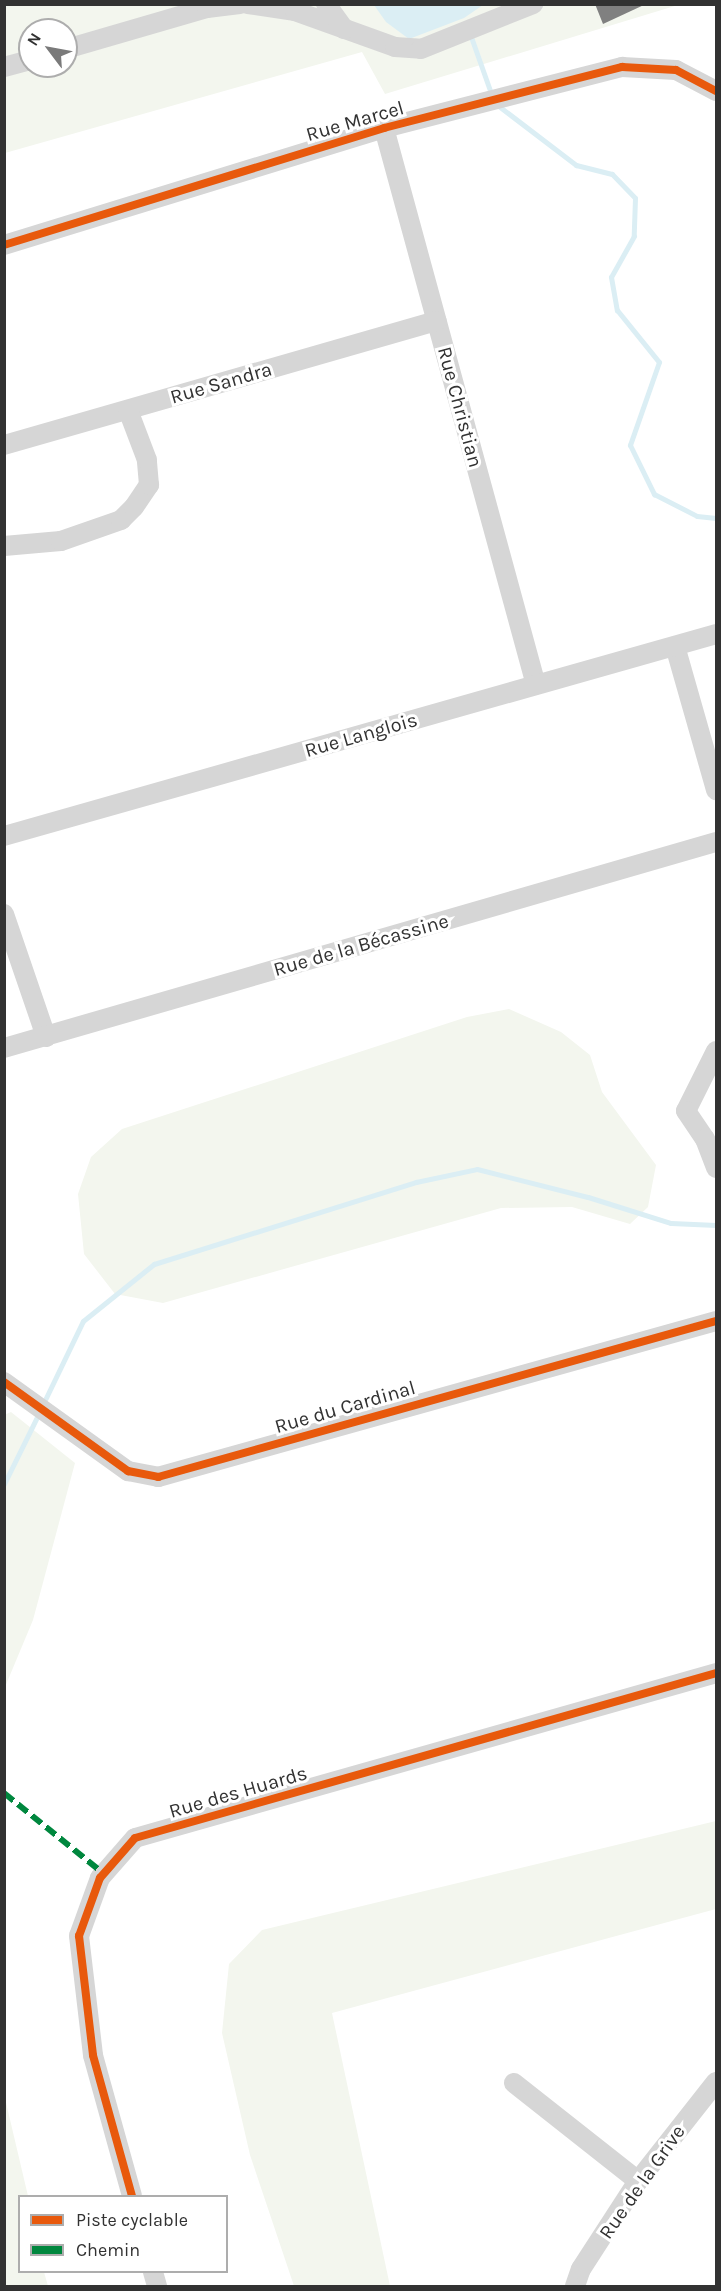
<!DOCTYPE html>
<html>
<head>
<meta charset="utf-8">
<style>
  body { margin:0 }
  #map { position:relative; width:721px; height:2291px; overflow:hidden; background:#fff; font-family:Karla,sans-serif }
  div>[style] { position:absolute }
  [style*='--x'] { left:calc(var(--x)*1px); top:calc(var(--y)*1px); width:calc(var(--w)*1px); rotate:calc(var(--a)*1deg) }
  .green>* { inset:0; background:#f3f6ee }
  .water>* { inset:0; background:#dbeef4 }
  .stream>* { height:5px; margin:-2.5px; padding:0 2.5px; transform-origin:2.5px; border-radius:2.5px; background:#dbeef4 }
  .building>* { inset:0; background:#808080 }
  .minor>* { height:20px; margin:-10px; padding:0 10px; transform-origin:10px; border-radius:10px; background:#d6d6d6 }
  .quiet>* { height:6px; margin-top:-3px; transform-origin:0; background:repeating-linear-gradient(90deg,#00873e 0 12px,transparent 0 18px) }
  .cycleway>* { height:8px; margin:-4px; padding:0 4px; transform-origin:4px; border-radius:4px; background:#e8590c }
  span { translate:-50% -50%; white-space:nowrap; text-align:center; line-height:1.15; -webkit-text-stroke:6px #fff; paint-order:stroke }
  .street-label { font-size:20px; color:#323232 }
  .frame { position:absolute; inset:0; border:6px solid #323232; pointer-events:none }
  .legend { position:absolute; left:18px; top:2195px; width:210px; height:78px; box-sizing:border-box; background:#fff; border:2px solid #adadad; margin:0; padding:8px 10px; list-style:none; font-size:18px; color:#323232 }
  .legend li { display:flex; align-items:center; gap:12px; height:30px }
  .legend b { width:30px; border:2px solid #adadad }
  .north { position:absolute; left:18px; top:18px; width:60px; height:60px; box-sizing:border-box; background:#fff; border:2px solid #adadad; border-radius:50%; rotate:302deg; font-size:16px; font-weight:700; line-height:24px; text-align:center; color:#323232 }
  .north::after { content:''; display:block; margin:auto; width:21px; height:27px; background:#7a7a7a; clip-path:polygon(50% 0,100% 100%,50% 72%,0 100%) }
</style>
</head>
<body>
<div id="map">
  <div class="green">
    <i style="clip-path:polygon(evenodd,5px 5px,678px 5px,385px 94px,362px 52px,5px 153px,5px 5px,30px 30px,66px 30px,66px 66px,30px 66px,30px 30px)"></i>
    <i style="clip-path:polygon(509px 1009px,561px 1032px,590px 1055px,602px 1092px,656px 1165px,648px 1207px,630px 1224px,572px 1207px,501px 1208px,163px 1303px,115px 1294px,84px 1254px,78px 1194px,91px 1157px,122px 1129px,467px 1017px)"></i>
    <i style="clip-path:polygon(11px 1412px,75px 1463px,33px 1620px,5px 1687px,4px 1415px)"></i>
    <i style="clip-path:polygon(716px 1821px,716px 1909px,332px 2013px,390px 2286px,294px 2286px,250px 2155px,222px 2033px,229px 1964px,262px 1930px)"></i>
    <i style="clip-path:polygon(4px 2094px,28px 2196px,20px 2196px,20px 2272px,44px 2272px,48px 2286px,5px 2286px)"></i>
  </div>
  <div class="water">
    <i style="clip-path:polygon(374px 5px,483px 5px,464px 18px,409px 39px,386px 22px)"></i>
  </div>
  <div class="stream">
    <i style="--x:470;--y:34;--w:66;--a:70.5"></i>
    <i style="--x:496;--y:104;--w:101;--a:37.3"></i>
    <i style="--x:576;--y:165;--w:37;--a:14"></i>
    <i style="--x:612;--y:174;--w:33;--a:46"></i>
    <i style="--x:635;--y:198;--w:38;--a:92"></i>
    <i style="--x:634;--y:236;--w:47;--a:119.3"></i>
    <i style="--x:611;--y:277;--w:34;--a:80"></i>
    <i style="--x:617;--y:310;--w:67;--a:51.1"></i>
    <i style="--x:659;--y:362;--w:88;--a:109.3"></i>
    <i style="--x:630;--y:445;--w:55;--a:63.9"></i>
    <i style="--x:654;--y:494;--w:48;--a:27.1"></i>
    <i style="--x:697;--y:516;--w:19;--a:6"></i>
    <i style="--x:43;--y:1404;--w:92;--a:-64.3"></i>
    <i style="--x:83;--y:1321;--w:91;--a:-38.8"></i>
    <i style="--x:154;--y:1264;--w:275;--a:-17.4"></i>
    <i style="--x:416;--y:1182;--w:62;--a:-12"></i>
    <i style="--x:477;--y:1169;--w:114;--a:14.2"></i>
    <i style="--x:588;--y:1197;--w:87;--a:17.4"></i>
    <i style="--x:671;--y:1223;--w:45;--a:2.5"></i>
    <i style="--x:4;--y:1484;--w:79;--a:-63.8"></i>
  </div>
  <div class="building">
    <i style="clip-path:polygon(595px 4px,646px 4px,603px 24px)"></i>
  </div>
  <div class="minor">
    <i style="--x:248;--y:4;--w:48;--a:8.5"></i>
    <i style="--x:295;--y:11;--w:106;--a:19.8"></i>
    <i style="--x:395;--y:47;--w:26;--a:4"></i>
    <i style="--x:421;--y:49;--w:121;--a:-21.9"></i>
    <i style="--x:326;--y:4;--w:31;--a:54"></i>
    <i style="--x:66;--y:49;--w:147;--a:-16.2"></i>
    <i style="--x:207;--y:8;--w:33;--a:-7"></i>
    <i style="--x:4;--y:67;--w:27;--a:-15"></i>
    <i style="--x:384;--y:128;--w:577;--a:74.74"></i>
    <i style="--x:4;--y:245;--w:398;--a:-17.1"></i>
    <i style="--x:384;--y:128;--w:246;--a:-14.4"></i>
    <i style="--x:622;--y:67;--w:54;--a:3.2"></i>
    <i style="--x:676;--y:70;--w:45;--a:27.7"></i>
    <i style="--x:4;--y:445;--w:450;--a:-16"></i>
    <i style="--x:4;--y:546;--w:57;--a:-5"></i>
    <i style="--x:61;--y:541;--w:64;--a:-19.3"></i>
    <i style="--x:121;--y:520;--w:18;--a:-45"></i>
    <i style="--x:134;--y:507;--w:27;--a:-56"></i>
    <i style="--x:149;--y:485;--w:25;--a:-95"></i>
    <i style="--x:147;--y:460;--w:53;--a:-110.8"></i>
    <i style="--x:675;--y:646;--w:150;--a:74.1"></i>
    <i style="--x:4;--y:836;--w:740;--a:-15.84"></i>
    <i style="--x:4;--y:914;--w:130;--a:71.1"></i>
    <i style="--x:4;--y:1048;--w:741;--a:-16.14"></i>
    <i style="--x:716;--y:1051;--w:67;--a:116.6"></i>
    <i style="--x:686;--y:1111;--w:34;--a:56"></i>
    <i style="--x:705;--y:1139;--w:31;--a:69"></i>
    <i style="--x:4;--y:1382;--w:153;--a:35.7"></i>
    <i style="--x:128;--y:1471;--w:31;--a:11"></i>
    <i style="--x:158;--y:1477;--w:579;--a:-15.62"></i>
    <i style="--x:514;--y:2083;--w:158;--a:38.3"></i>
    <i style="--x:132;--y:2196;--w:146;--a:-105.5"></i>
    <i style="--x:93;--y:2055;--w:120;--a:-96.7"></i>
    <i style="--x:79;--y:1936;--w:62;--a:-70.1"></i>
    <i style="--x:100;--y:1878;--w:53;--a:-48.8"></i>
    <i style="--x:135;--y:1838;--w:604;--a:-15.85"></i>
    <i style="--x:153;--y:2272;--w:15;--a:74"></i>
    <i style="--x:575;--y:2286;--w:18;--a:-71"></i>
    <i style="--x:581;--y:2269;--w:105;--a:-57.1"></i>
    <i style="--x:638;--y:2181;--w:126;--a:-51.8"></i>
  </div>
  <div class="quiet">
    <i style="--x:4;--y:1793;--w:129;--a:39"></i>
  </div>
  <div class="cycleway">
    <i style="--x:4;--y:245;--w:398;--a:-17.1"></i>
    <i style="--x:384;--y:128;--w:246;--a:-14.4"></i>
    <i style="--x:622;--y:67;--w:54;--a:3.2"></i>
    <i style="--x:676;--y:70;--w:45;--a:27.7"></i>
    <i style="--x:4;--y:1382;--w:153;--a:35.7"></i>
    <i style="--x:128;--y:1471;--w:31;--a:11"></i>
    <i style="--x:158;--y:1477;--w:579;--a:-15.62"></i>
    <i style="--x:132;--y:2196;--w:146;--a:-105.5"></i>
    <i style="--x:93;--y:2055;--w:120;--a:-96.7"></i>
    <i style="--x:79;--y:1936;--w:62;--a:-70.1"></i>
    <i style="--x:100;--y:1878;--w:53;--a:-48.8"></i>
    <i style="--x:135;--y:1838;--w:604;--a:-15.85"></i>
  </div>
  <div class="street-label">
    <span style="left:355px;top:121px;rotate:-16deg">Rue Marcel</span>
    <span style="left:221px;top:383px;rotate:-16deg">Rue Sandra</span>
    <span style="left:460px;top:407px;rotate:75deg">Rue Christian</span>
    <span style="left:361px;top:735px;rotate:-16deg">Rue Langlois</span>
    <span style="left:361px;top:945px;rotate:-16deg">Rue de la Bécassine</span>
    <span style="left:345px;top:1407px;rotate:-16deg">Rue du Cardinal</span>
    <span style="left:238px;top:1792px;rotate:-16deg">Rue des Huards</span>
    <span style="left:642px;top:2182px;rotate:-55deg">Rue de la Grive</span>
  </div>
  <div class="frame"></div>
  <ul class="legend">
  <li><b style="height:8px;background:#e8590c"></b>Piste cyclable</li>
  <li><b style="height:8px;background:#00873e"></b>Chemin</li>
  </ul>
  <div class="north">N</div>
</div>
</body>
</html>
